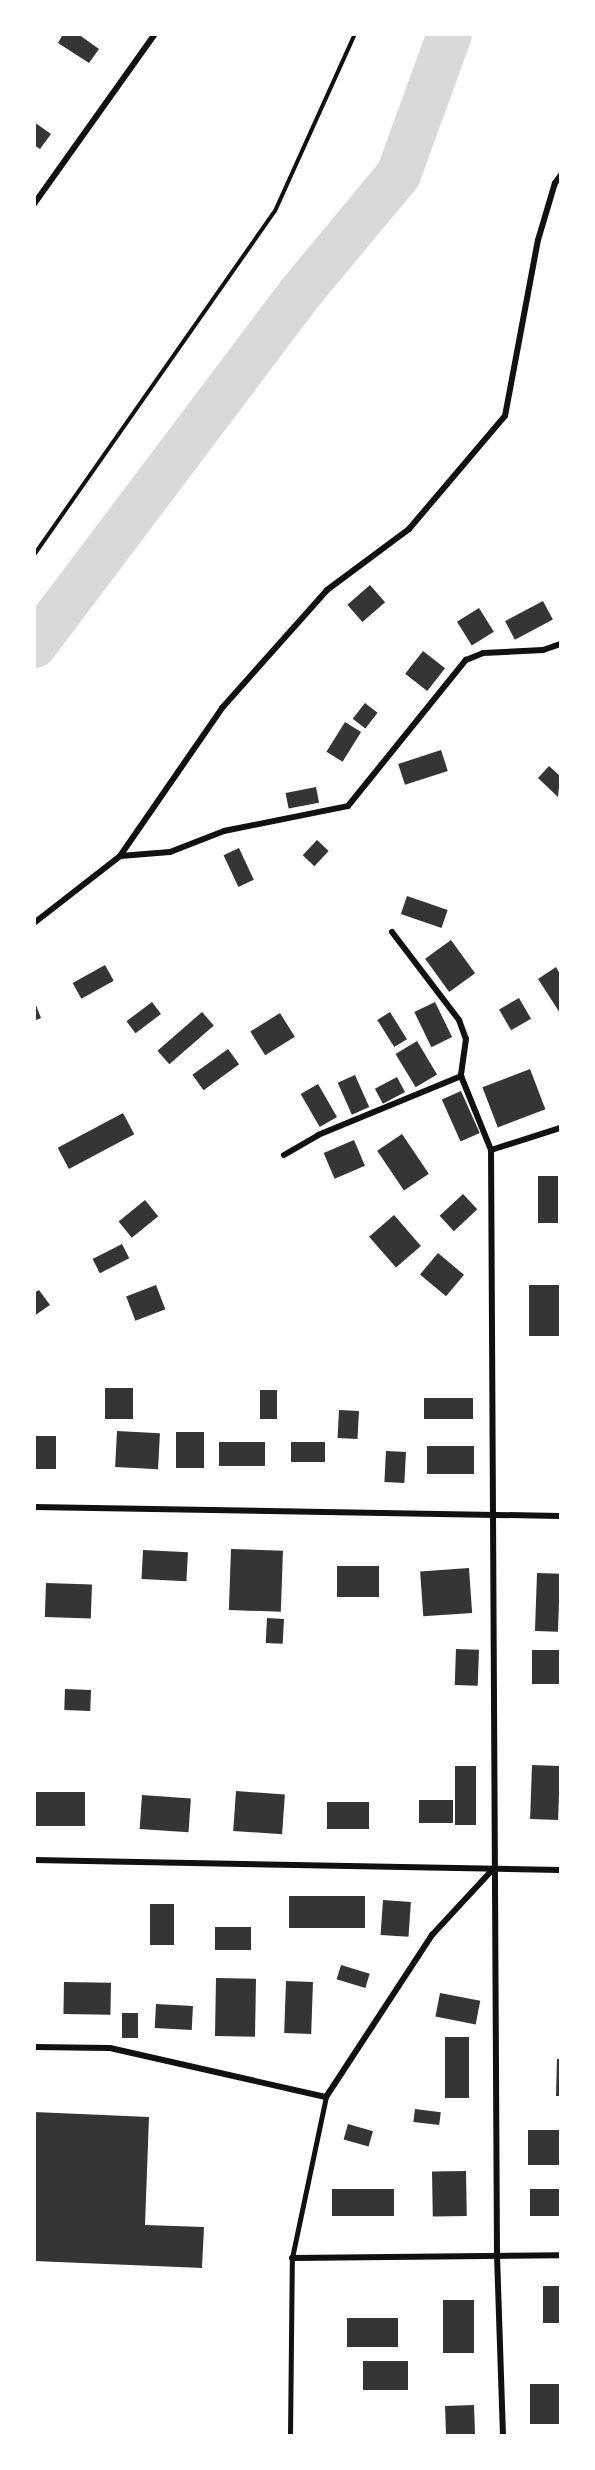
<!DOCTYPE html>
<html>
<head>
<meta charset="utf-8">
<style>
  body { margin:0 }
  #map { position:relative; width:595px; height:2470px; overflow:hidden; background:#fff; font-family:Barlow,sans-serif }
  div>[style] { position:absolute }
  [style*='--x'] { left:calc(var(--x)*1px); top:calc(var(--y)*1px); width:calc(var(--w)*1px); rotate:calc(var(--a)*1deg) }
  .river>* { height:45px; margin:-22.5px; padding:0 22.5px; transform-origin:22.5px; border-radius:22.5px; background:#d9d9d9 }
  .building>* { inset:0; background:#353535; transform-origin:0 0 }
  .path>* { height:4px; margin:-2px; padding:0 2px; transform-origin:2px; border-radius:2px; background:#111 }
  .service>* { height:4.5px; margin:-2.25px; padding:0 2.25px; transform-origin:2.25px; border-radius:2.25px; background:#111 }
  .minor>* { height:6px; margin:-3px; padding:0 3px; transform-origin:3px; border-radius:3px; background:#111 }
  span { translate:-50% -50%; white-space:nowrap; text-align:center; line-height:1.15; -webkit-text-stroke:4.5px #fff; paint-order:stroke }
  .frame { position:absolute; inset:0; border:36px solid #fff; pointer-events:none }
</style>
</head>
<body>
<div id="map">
  <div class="river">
    <i style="--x:34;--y:645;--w:442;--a:-53"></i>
    <i style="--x:300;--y:292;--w:153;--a:-50.3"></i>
    <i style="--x:398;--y:174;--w:149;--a:-70"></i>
  </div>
  <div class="building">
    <i style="clip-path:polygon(63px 34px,78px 34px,99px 49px,89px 63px,58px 43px)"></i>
    <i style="clip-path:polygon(34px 122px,51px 134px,40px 149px,34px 145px)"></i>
    <i style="left:370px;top:585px;width:23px;height:30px;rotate:49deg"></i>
    <i style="left:543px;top:601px;width:21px;height:43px;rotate:62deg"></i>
    <i style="left:479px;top:608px;width:28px;height:26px;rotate:58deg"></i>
    <i style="left:423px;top:651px;width:28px;height:29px;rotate:38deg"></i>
    <i style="left:365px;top:703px;width:16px;height:20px;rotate:38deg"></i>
    <i style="left:345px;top:722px;width:19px;height:35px;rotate:32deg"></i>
    <i style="left:441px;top:750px;width:22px;height:45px;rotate:72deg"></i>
    <i style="clip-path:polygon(549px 766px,560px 776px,558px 797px,538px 778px)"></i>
    <i style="left:316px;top:787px;width:16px;height:31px;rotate:79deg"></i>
    <i style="left:317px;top:840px;width:16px;height:21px;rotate:43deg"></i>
    <i style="left:239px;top:848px;width:35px;height:17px;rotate:65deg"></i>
    <i style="left:407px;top:896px;width:43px;height:19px;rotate:19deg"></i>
    <i style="left:451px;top:940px;width:41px;height:32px;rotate:54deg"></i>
    <i style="left:105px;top:965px;width:18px;height:37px;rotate:61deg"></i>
    <i style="clip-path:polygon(556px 967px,560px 974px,560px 1013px,538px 979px)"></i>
    <i style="left:519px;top:998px;width:24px;height:23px;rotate:60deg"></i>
    <i style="clip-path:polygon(34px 1000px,41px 1018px,34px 1021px)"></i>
    <i style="left:152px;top:1002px;width:15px;height:32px;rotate:53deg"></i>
    <i style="left:435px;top:1002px;width:39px;height:23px;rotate:64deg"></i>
    <i style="left:202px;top:1012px;width:18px;height:59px;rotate:49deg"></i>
    <i style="left:390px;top:1012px;width:32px;height:15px;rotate:58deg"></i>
    <i style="left:280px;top:1013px;width:28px;height:35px;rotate:58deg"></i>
    <i style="left:417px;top:1041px;width:39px;height:25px;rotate:59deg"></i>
    <i style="left:228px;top:1049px;width:19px;height:44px;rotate:54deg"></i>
    <i style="left:530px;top:1069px;width:43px;height:51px;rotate:69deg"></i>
    <i style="left:355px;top:1075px;width:35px;height:19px;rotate:66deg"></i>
    <i style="left:397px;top:1077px;width:17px;height:25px;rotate:62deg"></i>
    <i style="left:318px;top:1084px;width:38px;height:20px;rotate:60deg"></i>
    <i style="left:461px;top:1091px;width:46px;height:21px;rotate:66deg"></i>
    <i style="left:123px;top:1113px;width:24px;height:74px;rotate:62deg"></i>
    <i style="left:402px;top:1134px;width:48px;height:30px;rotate:56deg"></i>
    <i style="left:354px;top:1140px;width:28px;height:33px;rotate:67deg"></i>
    <i style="left:538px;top:1176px;width:20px;height:47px"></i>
    <i style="left:463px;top:1194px;width:21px;height:32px;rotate:47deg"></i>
    <i style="left:145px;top:1200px;width:21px;height:34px;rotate:51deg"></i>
    <i style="left:394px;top:1215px;width:41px;height:33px;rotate:49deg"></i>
    <i style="left:122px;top:1244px;width:16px;height:33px;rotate:63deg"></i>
    <i style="left:438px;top:1253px;width:34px;height:28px;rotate:40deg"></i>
    <i style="left:156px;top:1285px;width:26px;height:32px;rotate:69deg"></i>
    <i style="left:560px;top:1285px;width:51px;height:31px;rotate:90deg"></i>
    <i style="clip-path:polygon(39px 1290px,50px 1305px,34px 1316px,34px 1293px)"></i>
    <i style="left:105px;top:1388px;width:28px;height:31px"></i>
    <i style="left:277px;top:1390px;width:29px;height:17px;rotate:90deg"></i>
    <i style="left:424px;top:1398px;width:49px;height:21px"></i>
    <i style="left:339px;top:1410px;width:20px;height:28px;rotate:3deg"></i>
    <i style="left:117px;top:1431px;width:43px;height:36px;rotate:3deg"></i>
    <i style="left:176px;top:1432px;width:28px;height:36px"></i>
    <i style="left:34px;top:1436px;width:22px;height:33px"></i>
    <i style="left:219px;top:1442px;width:46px;height:24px"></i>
    <i style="left:325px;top:1442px;width:20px;height:34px;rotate:90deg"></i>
    <i style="left:427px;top:1446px;width:47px;height:28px"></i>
    <i style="left:386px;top:1451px;width:20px;height:31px;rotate:3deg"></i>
    <i style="left:231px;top:1549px;width:52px;height:61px;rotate:2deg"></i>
    <i style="left:143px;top:1550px;width:45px;height:29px;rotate:3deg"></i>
    <i style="left:337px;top:1566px;width:42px;height:31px"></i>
    <i style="left:469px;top:1568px;width:45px;height:49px;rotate:86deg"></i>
    <i style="left:537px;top:1573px;width:23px;height:58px;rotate:2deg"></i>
    <i style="left:46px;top:1583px;width:46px;height:34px;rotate:2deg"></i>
    <i style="left:267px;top:1618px;width:17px;height:25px;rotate:3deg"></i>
    <i style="left:456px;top:1649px;width:23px;height:36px;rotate:2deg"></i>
    <i style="left:560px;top:1650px;width:34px;height:28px;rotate:90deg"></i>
    <i style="left:65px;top:1689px;width:26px;height:21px;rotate:2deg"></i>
    <i style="left:532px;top:1765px;width:28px;height:54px;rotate:2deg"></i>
    <i style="left:455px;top:1766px;width:21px;height:59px"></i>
    <i style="left:236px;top:1791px;width:49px;height:40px;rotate:4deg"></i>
    <i style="left:36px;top:1792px;width:49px;height:34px"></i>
    <i style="left:142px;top:1795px;width:49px;height:34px;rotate:4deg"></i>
    <i style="left:419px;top:1800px;width:34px;height:23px"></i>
    <i style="left:327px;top:1802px;width:42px;height:27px"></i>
    <i style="left:365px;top:1896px;width:32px;height:76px;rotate:90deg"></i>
    <i style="left:383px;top:1900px;width:28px;height:35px;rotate:4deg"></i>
    <i style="left:150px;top:1904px;width:24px;height:41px"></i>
    <i style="left:215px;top:1927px;width:36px;height:23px"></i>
    <i style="left:341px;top:1965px;width:30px;height:15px;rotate:17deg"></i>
    <i style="left:216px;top:1978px;width:40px;height:58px;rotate:1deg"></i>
    <i style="left:286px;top:1981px;width:27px;height:52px;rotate:2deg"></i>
    <i style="left:64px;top:1982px;width:47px;height:32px;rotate:1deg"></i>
    <i style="left:440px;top:1993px;width:41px;height:24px;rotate:11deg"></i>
    <i style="left:156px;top:2004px;width:37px;height:24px;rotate:3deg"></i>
    <i style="left:122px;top:2013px;width:16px;height:25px"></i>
    <i style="left:469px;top:2037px;width:61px;height:24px;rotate:90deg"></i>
    <i style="clip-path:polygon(557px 2059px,560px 2059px,560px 2096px,556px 2096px)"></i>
    <i style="left:415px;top:2109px;width:26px;height:13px;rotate:7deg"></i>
    <i style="clip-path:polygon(34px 2112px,149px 2117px,145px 2225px,204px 2227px,202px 2268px,34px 2261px)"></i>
    <i style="left:348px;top:2124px;width:26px;height:16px;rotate:16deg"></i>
    <i style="left:528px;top:2130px;width:32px;height:35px"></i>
    <i style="left:466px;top:2171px;width:45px;height:34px;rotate:89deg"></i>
    <i style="left:332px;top:2189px;width:62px;height:27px"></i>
    <i style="left:560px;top:2189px;width:27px;height:30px;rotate:90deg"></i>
    <i style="left:543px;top:2286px;width:17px;height:37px"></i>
    <i style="left:443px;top:2300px;width:31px;height:53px"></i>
    <i style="left:347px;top:2318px;width:51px;height:29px"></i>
    <i style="left:408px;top:2361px;width:29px;height:45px;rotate:90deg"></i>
    <i style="left:530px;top:2384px;width:30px;height:40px"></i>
    <i style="left:474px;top:2405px;width:31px;height:29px;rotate:88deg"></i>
  </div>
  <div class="path">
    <i style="--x:34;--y:555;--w:420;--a:-55"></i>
    <i style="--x:275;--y:211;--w:194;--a:-65.7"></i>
  </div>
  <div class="service">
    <i style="--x:290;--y:2436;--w:178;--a:-89.4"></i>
    <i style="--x:292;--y:2258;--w:165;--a:-78.1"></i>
  </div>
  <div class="minor">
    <i style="--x:34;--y:204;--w:209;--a:-54.6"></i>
    <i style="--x:120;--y:856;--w:180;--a:-55.4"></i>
    <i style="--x:222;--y:708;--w:158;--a:-48.3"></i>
    <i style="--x:327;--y:590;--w:102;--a:-36.6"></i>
    <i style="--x:409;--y:529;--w:148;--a:-49.7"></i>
    <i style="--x:505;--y:416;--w:179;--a:-79.4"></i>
    <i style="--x:538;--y:240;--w:59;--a:-73.4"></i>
    <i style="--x:555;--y:183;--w:9;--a:-54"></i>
    <i style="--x:34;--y:923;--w:109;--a:-37.9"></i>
    <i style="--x:120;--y:856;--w:50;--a:-4.6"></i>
    <i style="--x:170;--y:852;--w:58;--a:-21.3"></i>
    <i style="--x:224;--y:831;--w:126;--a:-11.4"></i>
    <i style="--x:348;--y:806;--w:188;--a:-51.1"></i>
    <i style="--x:466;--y:660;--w:18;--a:-22"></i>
    <i style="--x:483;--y:653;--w:60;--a:-2.9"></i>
    <i style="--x:543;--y:650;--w:18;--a:-19"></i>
    <i style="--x:392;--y:932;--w:111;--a:52.7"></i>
    <i style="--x:459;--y:1020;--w:20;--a:70"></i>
    <i style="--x:466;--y:1039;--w:37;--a:98"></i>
    <i style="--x:461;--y:1076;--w:80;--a:67.9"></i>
    <i style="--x:284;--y:1155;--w:39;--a:-30"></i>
    <i style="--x:318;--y:1135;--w:155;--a:-22.4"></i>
    <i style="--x:34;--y:1507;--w:526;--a:0.98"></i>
    <i style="--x:34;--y:1860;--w:526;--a:1.09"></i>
    <i style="--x:34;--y:2047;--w:76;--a:0.8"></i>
    <i style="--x:110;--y:2048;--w:221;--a:12.8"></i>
    <i style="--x:326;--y:2097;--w:194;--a:-56.8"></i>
    <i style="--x:432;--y:1935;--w:91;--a:-47.2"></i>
    <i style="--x:292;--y:2258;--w:268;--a:-0.6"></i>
    <i style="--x:503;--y:2436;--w:182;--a:-91.9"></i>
    <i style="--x:497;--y:2254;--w:1104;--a:-90.31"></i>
    <i style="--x:491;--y:1150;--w:72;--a:-17.7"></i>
  </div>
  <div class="frame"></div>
</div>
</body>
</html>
